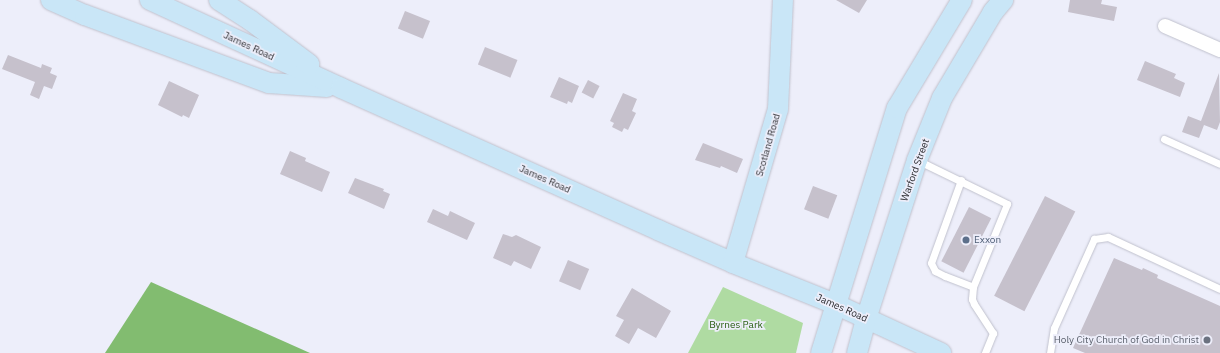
<!DOCTYPE html>
<html>
<head>
<meta charset="utf-8">
<style>
  body { margin:0 }
  #map { position:relative; width:1220px; height:353px; overflow:hidden; background:#edeefa; font-family:"IBM Plex Sans",sans-serif }
  div>[style] { position:absolute }
  [style*='--x'] { left:calc(var(--x)*1px); top:calc(var(--y)*1px); width:calc(var(--w)*1px); rotate:calc(var(--a)*1deg) }
  .green>* { inset:0; background:#afdba2 }
  .forest>* { inset:0; background:#82bc70 }
  .building>* { inset:0; background:#c6c1cc; transform-origin:0 0 }
  .roads { filter:drop-shadow(0 0 1px #c0c1cd) drop-shadow(0 0 1px #c0c1cd) }
  .lane>* { height:7px; margin:-3.5px; padding:0 3.5px; transform-origin:3.5px; border-radius:3.5px; background:#fff }
  .street>* { height:14px; margin:-7px; padding:0 7px; transform-origin:7px; border-radius:7px; background:#fff }
  .secondary>* { height:20px; margin:-10px; padding:0 10px; transform-origin:10px; border-radius:10px; background:#c9e6f7 }
  .dots>* { width:11px; height:11px; translate:-50% -50%; box-sizing:border-box; border:2px solid #edeefa; border-radius:50% }
  span { translate:-50% -50%; white-space:nowrap; text-align:center; line-height:1.15; -webkit-text-stroke:3.5px #edeefa; paint-order:stroke }
  .street-label { font-size:10px; color:#2d2e32 }
  .service-label { font-size:10px; color:#4e5e75 }
  .left { translate:0 -50%; text-align:left }
  .park-label { font-size:10px; color:#265d0f }
  .worship-label { font-size:10px; color:#5b616d }
  .right { translate:-100% -50%; text-align:right }
</style>
</head>
<body>
<div id="map">
  <div class="green">
    <i style="clip-path:polygon(723px 287px,803px 323px,796px 353px,688px 353px)"></i>
  </div>
  <div class="forest">
    <i style="clip-path:polygon(151px 282px,310px 353px,105px 353px)"></i>
  </div>
  <div class="building">
    <i style="clip-path:polygon(836px 0,867px 0,859px 13px)"></i>
    <i style="clip-path:polygon(1070px 0,1102px 0,1101px 4px,1117px 7px,1114px 21px,1068px 12px)"></i>
    <i style="left:405px;top:11px;width:27px;height:19px;rotate:22deg"></i>
    <i style="left:485px;top:47px;width:35px;height:19px;rotate:22deg"></i>
    <i style="clip-path:polygon(8px 55px,41px 68px,42px 64px,52px 68px,50px 73px,57px 76px,52px 89px,44px 86px,39px 99px,30px 95px,35px 82px,2px 69px)"></i>
    <i style="clip-path:polygon(1145px 61px,1176px 74px,1174px 78px,1185px 83px,1180px 97px,1137px 80px)"></i>
    <i style="clip-path:polygon(1219px 73px,1220px 122px,1217px 130px,1204px 125px,1199px 138px,1182px 132px,1188px 116px,1201px 121px)"></i>
    <i style="clip-path:polygon(559px 77px,579px 86px,572px 103px,568px 101px,567px 104px,550px 97px)"></i>
    <i style="left:588px;top:80px;width:13px;height:14px;rotate:27deg"></i>
    <i style="clip-path:polygon(169px 81px,199px 95px,189px 118px,183px 115px,182px 117px,158px 105px)"></i>
    <i style="clip-path:polygon(623px 93px,637px 99px,632px 111px,636px 113px,628px 130px,624px 128px,622px 132px,612px 127px,614px 123px,610px 121px)"></i>
    <i style="clip-path:polygon(703px 143px,743px 159px,737px 173px,721px 166px,720px 168px,695px 160px)"></i>
    <i style="clip-path:polygon(290px 151px,306px 158px,305px 161px,330px 172px,322px 192px,280px 174px)"></i>
    <i style="clip-path:polygon(355px 178px,384px 189px,383px 191px,390px 194px,384px 209px,348px 193px)"></i>
    <i style="left:813px;top:186px;width:26px;height:25px;rotate:21deg"></i>
    <i style="left:1045px;top:196px;width:34px;height:112px;rotate:27deg"></i>
    <i style="left:969px;top:207px;width:25px;height:61px;rotate:27deg"></i>
    <i style="clip-path:polygon(433px 209px,448px 216px,450px 211px,475px 223px,467px 240px,427px 222px)"></i>
    <i style="clip-path:polygon(503px 234px,512px 237px,516px 235px,541px 247px,531px 269px,514px 261px,511px 266px,493px 258px)"></i>
    <i style="clip-path:polygon(1114px 258px,1142px 270px,1143px 268px,1158px 275px,1157px 278px,1220px 306px,1220px 353px,1085px 353px,1073px 348px)"></i>
    <i style="left:568px;top:260px;width:23px;height:23px;rotate:23deg"></i>
    <i style="clip-path:polygon(632px 288px,671px 311px,656px 338px,638px 328px,629px 344px,615px 336px,624px 320px,616px 316px)"></i>
  </div>
  <div class="roads">
    <div class="lane">
      <i style="--x:1164;--y:139;--w:61;--a:24.1"></i>
      <i style="--x:919;--y:161;--w:98;--a:26"></i>
      <i style="--x:1007;--y:204;--w:90;--a:112.3"></i>
      <i style="--x:973;--y:287;--w:12;--a:95"></i>
      <i style="--x:972;--y:299;--w:5;--a:68"></i>
      <i style="--x:974;--y:304;--w:35;--a:57"></i>
      <i style="--x:993;--y:333;--w:22;--a:112"></i>
      <i style="--x:961;--y:180;--w:88;--a:109.9"></i>
      <i style="--x:931;--y:263;--w:9;--a:63"></i>
      <i style="--x:935;--y:271;--w:11;--a:27"></i>
      <i style="--x:945;--y:276;--w:30;--a:21"></i>
      <i style="--x:1050;--y:353;--w:25;--a:-81"></i>
      <i style="--x:1054;--y:328;--w:98;--a:-65.8"></i>
      <i style="--x:1094;--y:239;--w:14;--a:-8"></i>
      <i style="--x:1108;--y:237;--w:123;--a:24.9"></i>
    </div>
    <div class="street">
      <i style="--x:1165;--y:26;--w:60;--a:23.6"></i>
    </div>
    <div class="secondary">
      <i style="--x:51;--y:0;--w:37;--a:24"></i>
      <i style="--x:85;--y:15;--w:196;--a:20.3"></i>
      <i style="--x:269;--y:83;--w:58;--a:3.9"></i>
      <i style="--x:150;--y:0;--w:210;--a:24.7"></i>
      <i style="--x:341;--y:88;--w:347;--a:24.1"></i>
      <i style="--x:658;--y:230;--w:82;--a:23.7"></i>
      <i style="--x:733;--y:263;--w:110;--a:21.9"></i>
      <i style="--x:835;--y:304;--w:117;--a:24.8"></i>
      <i style="--x:219;--y:0;--w:37;--a:33"></i>
      <i style="--x:250;--y:20;--w:74;--a:36.7"></i>
      <i style="--x:733;--y:263;--w:160;--a:-73.7"></i>
      <i style="--x:778;--y:109;--w:109;--a:-87.4"></i>
      <i style="--x:821;--y:353;--w:257;--a:-72.8"></i>
      <i style="--x:897;--y:108;--w:126;--a:-59"></i>
      <i style="--x:857;--y:353;--w:35;--a:-75"></i>
      <i style="--x:866;--y:319;--w:167;--a:-72.2"></i>
      <i style="--x:917;--y:160;--w:67;--a:-68"></i>
      <i style="--x:942;--y:98;--w:100;--a:-59.3"></i>
      <i style="--x:993;--y:12;--w:16;--a:-50"></i>
    </div>
  </div>
  <div class="dots">
    <i style="left:966px;top:240px;background:#5c6f8a"></i>
    <i style="left:1207px;top:340px;background:#6b7280"></i>
  </div>
  <div class="street-label">
    <span style="left:249px;top:46px;rotate:25deg">James Road</span>
    <span style="left:768px;top:145px;rotate:-74deg">Scotland Road</span>
    <span style="left:915px;top:170px;rotate:-70deg">Warford Street</span>
    <span style="left:545px;top:179px;rotate:24deg">James Road</span>
    <span style="left:842px;top:308px;rotate:24deg">James Road</span>
  </div>
  <div class="service-label">
    <span class="left" style="left:974px;top:240px">Exxon</span>
  </div>
  <div class="park-label">
    <span style="left:736px;top:325px">Byrnes Park</span>
  </div>
  <div class="worship-label">
    <span class="right" style="left:1199px;top:340px">Holy City Church of God in Christ</span>
  </div>
</div>
</body>
</html>
